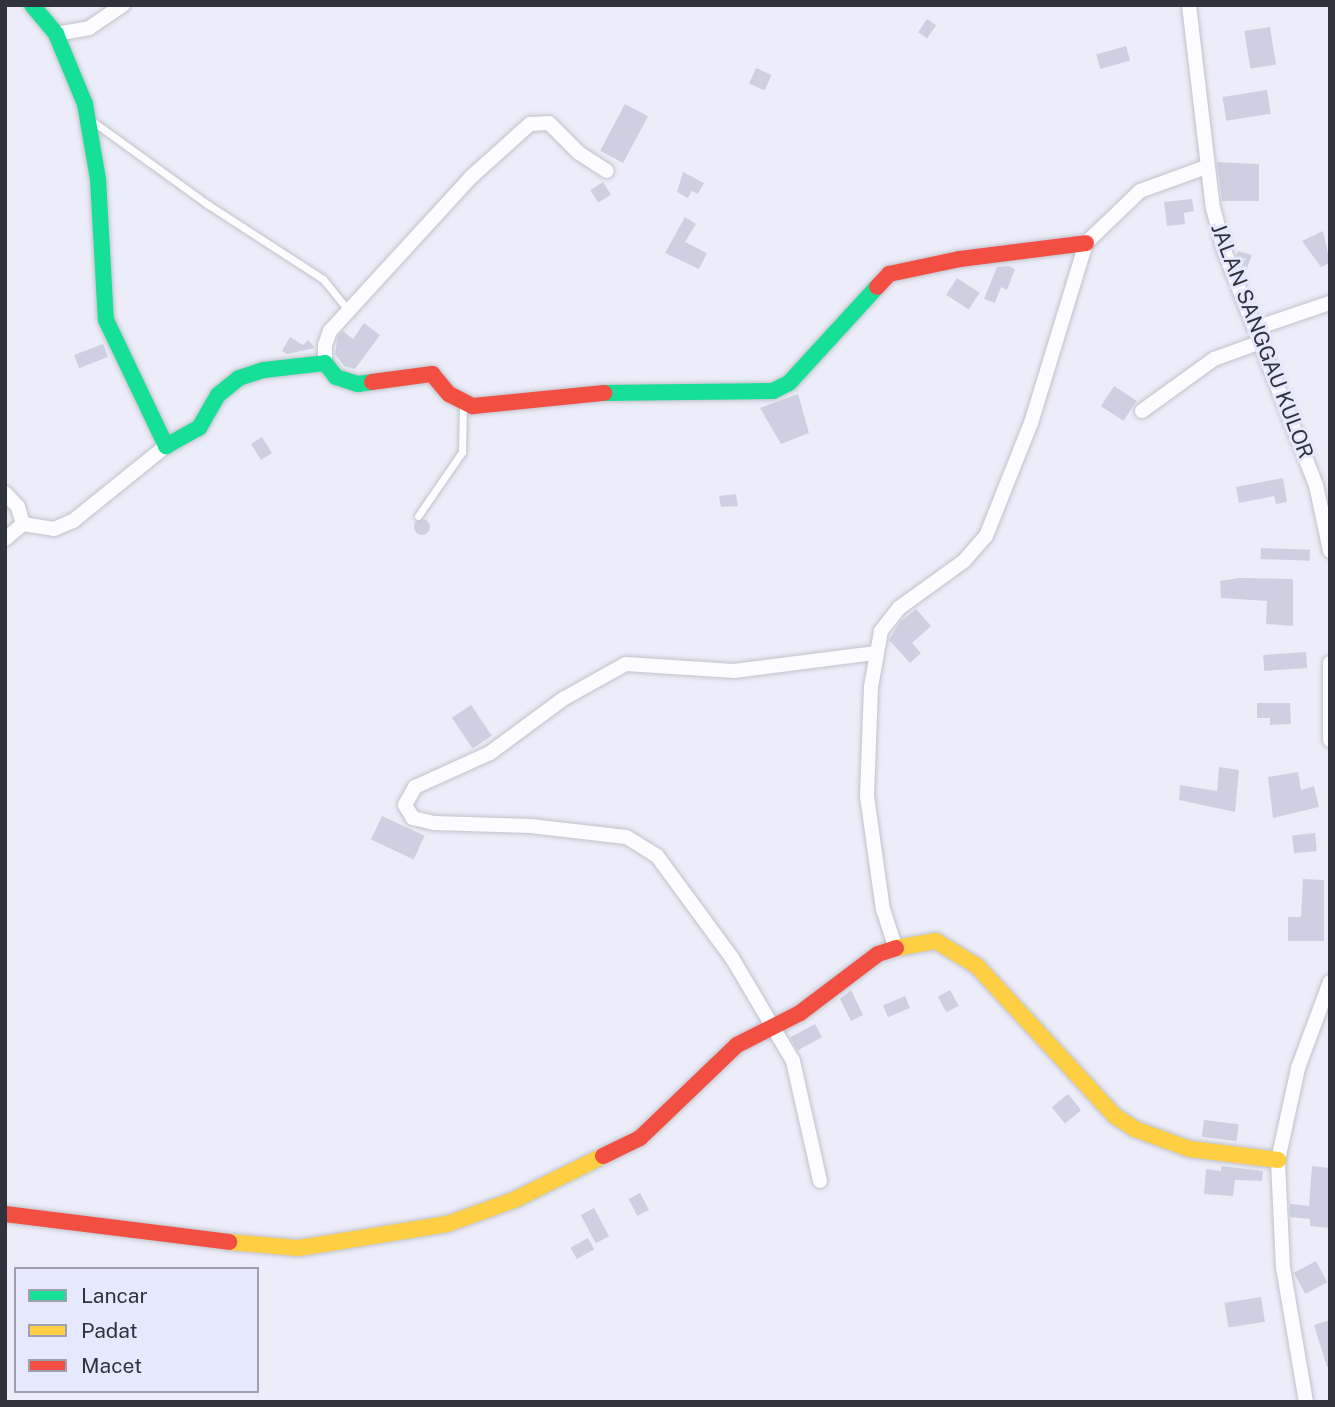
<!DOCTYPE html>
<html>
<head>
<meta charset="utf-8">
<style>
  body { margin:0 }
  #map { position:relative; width:1335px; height:1407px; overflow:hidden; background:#ecedf8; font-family:"Public Sans",sans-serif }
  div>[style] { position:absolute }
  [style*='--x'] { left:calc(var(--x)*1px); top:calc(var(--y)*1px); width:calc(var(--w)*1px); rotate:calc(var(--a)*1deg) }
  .building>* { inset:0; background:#ced0e2; transform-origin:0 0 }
  .round { border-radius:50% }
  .roads { filter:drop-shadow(0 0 2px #c1c2cb) drop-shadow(0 0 2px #c1c2cb) }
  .lane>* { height:7px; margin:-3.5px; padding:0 3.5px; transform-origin:3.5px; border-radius:3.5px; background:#fcfcfe }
  .street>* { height:14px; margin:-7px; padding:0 7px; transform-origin:7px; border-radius:7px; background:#fcfcfe }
  .fast>* { height:16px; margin:-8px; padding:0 8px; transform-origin:8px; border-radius:8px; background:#16e098 }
  .slow>* { height:16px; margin:-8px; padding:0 8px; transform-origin:8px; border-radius:8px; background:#ffcf43 }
  .jam>* { height:16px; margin:-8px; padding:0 8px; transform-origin:8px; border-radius:8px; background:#f24e42 }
  span { translate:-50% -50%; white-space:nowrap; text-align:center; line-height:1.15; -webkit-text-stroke:6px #e6e9fe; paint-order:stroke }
  .street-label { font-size:21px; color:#30323c }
  .frame { position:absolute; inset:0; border:7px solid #30323c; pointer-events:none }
  .legend { position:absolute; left:14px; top:1267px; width:245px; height:126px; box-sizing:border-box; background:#e6e9fe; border:2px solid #9da0b0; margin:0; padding:9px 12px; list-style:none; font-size:21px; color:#30323c }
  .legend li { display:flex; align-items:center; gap:14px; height:35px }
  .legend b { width:35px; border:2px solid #9da0b0 }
</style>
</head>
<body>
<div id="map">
  <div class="building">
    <i style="left:927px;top:19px;width:11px;height:16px;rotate:34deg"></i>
    <i style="left:1270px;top:27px;width:38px;height:26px;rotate:81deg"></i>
    <i style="left:1126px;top:46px;width:15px;height:31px;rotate:74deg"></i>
    <i style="left:756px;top:68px;width:17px;height:17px;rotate:24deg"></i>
    <i style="left:1267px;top:90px;width:24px;height:45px;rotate:81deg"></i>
    <i style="left:625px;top:104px;width:26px;height:53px;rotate:28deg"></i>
    <i style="clip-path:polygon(1217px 162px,1259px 164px,1259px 201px,1222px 201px)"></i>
    <i style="clip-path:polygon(683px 172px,704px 183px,698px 194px,692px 191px,688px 198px,677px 192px)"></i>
    <i style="left:603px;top:182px;width:15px;height:15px;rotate:58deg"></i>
    <i style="clip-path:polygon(1192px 199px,1194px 211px,1184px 213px,1185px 224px,1167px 226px,1164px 202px)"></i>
    <i style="clip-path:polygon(685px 217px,696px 224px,685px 242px,707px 253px,699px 269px,665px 253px)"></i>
    <i style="clip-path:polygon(1323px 231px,1330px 263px,1321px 267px,1302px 241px)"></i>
    <i style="clip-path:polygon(1238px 251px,1252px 255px,1246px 271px,1236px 256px)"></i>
    <i style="clip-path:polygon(1009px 266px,1015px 269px,1007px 290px,1001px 287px,995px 303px,984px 299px,997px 267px)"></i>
    <i style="left:957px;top:278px;width:27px;height:20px;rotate:33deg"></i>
    <i style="clip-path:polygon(364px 323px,380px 335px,355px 369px,344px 366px,335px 354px,338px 336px,343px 331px,353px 339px)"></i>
    <i style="clip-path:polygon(290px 337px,303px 345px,308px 340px,315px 348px,287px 354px,282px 351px)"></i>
    <i style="left:103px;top:344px;width:14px;height:31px;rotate:69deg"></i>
    <i style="left:1114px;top:386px;width:27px;height:24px;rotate:33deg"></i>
    <i style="clip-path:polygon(798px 394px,809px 433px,781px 444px,760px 408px)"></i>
    <i style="left:262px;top:437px;width:19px;height:13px;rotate:58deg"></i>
    <i style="clip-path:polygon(1283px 478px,1287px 502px,1276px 504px,1274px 496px,1239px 503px,1236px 487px)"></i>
    <i style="clip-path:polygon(736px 494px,738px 506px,721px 507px,719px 496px)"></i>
    <i class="round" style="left:414px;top:519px;width:16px;height:16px"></i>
    <i style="left:1261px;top:548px;width:49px;height:11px;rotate:2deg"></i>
    <i style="clip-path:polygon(1239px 578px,1293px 579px,1293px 626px,1266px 624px,1267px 601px,1221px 598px,1220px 581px)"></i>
    <i style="clip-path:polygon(916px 609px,931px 626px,912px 643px,921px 653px,910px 663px,889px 640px,900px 622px)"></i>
    <i style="left:1306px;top:652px;width:16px;height:43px;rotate:86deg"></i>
    <i style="clip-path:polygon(1257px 703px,1290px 703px,1291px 724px,1270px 725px,1270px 718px,1257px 718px)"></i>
    <i style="left:471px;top:705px;width:37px;height:23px;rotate:56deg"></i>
    <i style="clip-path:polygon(1219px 767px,1239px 770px,1235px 812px,1179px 800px,1180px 785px,1217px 791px)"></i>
    <i style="clip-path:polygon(1298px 772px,1301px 790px,1314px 786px,1319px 807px,1273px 818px,1268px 777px)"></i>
    <i style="left:382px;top:816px;width:47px;height:26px;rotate:25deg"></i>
    <i style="left:1315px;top:833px;width:18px;height:23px;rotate:84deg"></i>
    <i style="clip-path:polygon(1303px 879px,1324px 880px,1324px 941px,1288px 941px,1288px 917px,1301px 917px)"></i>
    <i style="clip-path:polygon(851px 990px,863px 1015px,851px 1021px,840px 999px)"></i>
    <i style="left:950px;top:990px;width:18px;height:14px;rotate:61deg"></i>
    <i style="left:905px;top:996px;width:13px;height:24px;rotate:67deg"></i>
    <i style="left:815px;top:1024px;width:15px;height:28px;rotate:62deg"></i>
    <i style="left:1068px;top:1094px;width:21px;height:21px;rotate:51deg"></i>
    <i style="left:1204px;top:1120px;width:35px;height:17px;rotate:7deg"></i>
    <i style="clip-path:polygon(1221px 1166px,1263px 1171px,1262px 1181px,1235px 1180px,1233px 1196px,1204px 1194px,1206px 1169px,1221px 1171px)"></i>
    <i style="clip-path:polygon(1312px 1166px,1330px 1168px,1330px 1228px,1310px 1226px,1310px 1219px,1290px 1217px,1290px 1204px,1309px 1206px)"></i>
    <i style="left:640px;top:1193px;width:19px;height:13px;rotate:62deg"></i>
    <i style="left:594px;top:1208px;width:32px;height:15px;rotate:62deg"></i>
    <i style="left:588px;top:1238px;width:13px;height:20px;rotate:61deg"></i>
    <i style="left:1316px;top:1261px;width:24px;height:25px;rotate:62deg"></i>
    <i style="left:1261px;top:1297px;width:25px;height:37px;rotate:81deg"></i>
    <i style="clip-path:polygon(1330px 1320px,1330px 1367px,1327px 1367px,1314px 1325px)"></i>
  </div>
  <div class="roads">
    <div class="lane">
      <i style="--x:92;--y:121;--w:142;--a:35.8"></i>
      <i style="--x:207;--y:204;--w:138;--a:32.9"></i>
      <i style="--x:323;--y:279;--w:40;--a:51"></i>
      <i style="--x:418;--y:516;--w:78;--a:-55.5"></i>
      <i style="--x:462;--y:452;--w:48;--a:-88.8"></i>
    </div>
    <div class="street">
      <i style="--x:1189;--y:5;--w:204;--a:83.3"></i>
      <i style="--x:1213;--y:208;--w:47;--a:75.1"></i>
      <i style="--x:1225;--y:253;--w:249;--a:68.6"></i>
      <i style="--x:1316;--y:485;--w:67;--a:78"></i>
      <i style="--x:56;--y:34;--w:34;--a:-10"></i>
      <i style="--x:89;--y:28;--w:41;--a:-34.1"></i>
      <i style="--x:1256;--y:328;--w:78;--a:-18.7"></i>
      <i style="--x:325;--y:363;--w:18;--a:-90"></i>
      <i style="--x:325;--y:345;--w:15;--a:-70"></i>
      <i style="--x:330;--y:331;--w:207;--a:-47.5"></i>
      <i style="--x:470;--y:178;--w:81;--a:-42"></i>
      <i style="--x:530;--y:124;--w:19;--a:-3"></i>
      <i style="--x:549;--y:123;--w:42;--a:45"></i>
      <i style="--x:579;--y:153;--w:33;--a:33"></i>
      <i style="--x:1142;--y:411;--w:89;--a:-35.8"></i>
      <i style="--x:1214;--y:359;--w:50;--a:-19.9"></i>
      <i style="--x:5;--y:493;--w:19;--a:47"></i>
      <i style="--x:18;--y:507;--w:18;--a:74"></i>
      <i style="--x:23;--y:524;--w:23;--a:140"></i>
      <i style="--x:23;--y:524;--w:31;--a:9"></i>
      <i style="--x:54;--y:529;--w:21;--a:-23"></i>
      <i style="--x:73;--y:521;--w:119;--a:-38.9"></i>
      <i style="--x:1330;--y:663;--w:77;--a:90"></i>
      <i style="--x:895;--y:946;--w:38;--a:-108"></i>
      <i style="--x:883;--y:910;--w:115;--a:-98"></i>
      <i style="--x:867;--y:796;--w:109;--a:-87.9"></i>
      <i style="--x:871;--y:687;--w:57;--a:-79.9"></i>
      <i style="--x:881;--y:631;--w:29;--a:-52"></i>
      <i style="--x:899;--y:608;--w:80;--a:-35.9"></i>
      <i style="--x:964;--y:561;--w:33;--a:-49"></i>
      <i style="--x:986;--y:536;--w:122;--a:-68.3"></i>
      <i style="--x:1031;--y:423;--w:188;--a:-73"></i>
      <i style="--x:1086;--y:243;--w:75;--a:-43.9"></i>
      <i style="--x:1140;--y:191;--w:70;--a:-20"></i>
      <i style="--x:820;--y:1181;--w:123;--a:-102.7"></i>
      <i style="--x:793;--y:1061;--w:120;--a:-120.6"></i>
      <i style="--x:732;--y:958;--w:127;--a:-126.3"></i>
      <i style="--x:657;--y:856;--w:36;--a:-148"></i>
      <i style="--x:626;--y:837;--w:96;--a:-173.4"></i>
      <i style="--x:531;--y:826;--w:97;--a:-178.2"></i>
      <i style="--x:434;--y:823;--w:22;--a:-167"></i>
      <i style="--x:413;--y:818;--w:15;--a:-122"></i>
      <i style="--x:405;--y:805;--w:21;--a:-61"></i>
      <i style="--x:415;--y:787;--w:82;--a:-24.4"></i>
      <i style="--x:490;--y:753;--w:91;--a:-36.5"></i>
      <i style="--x:563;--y:699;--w:72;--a:-29.1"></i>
      <i style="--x:626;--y:664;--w:108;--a:3.7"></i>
      <i style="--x:734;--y:671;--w:141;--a:-7.3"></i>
      <i style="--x:1306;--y:1402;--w:136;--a:-99.7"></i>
      <i style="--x:1283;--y:1268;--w:108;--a:-92.7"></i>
      <i style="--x:1278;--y:1160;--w:94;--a:-77.7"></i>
      <i style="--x:1298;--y:1068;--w:92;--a:-69.6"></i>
    </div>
    <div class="fast">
      <i style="--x:32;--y:5;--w:38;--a:50"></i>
      <i style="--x:56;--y:34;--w:76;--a:67.5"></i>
      <i style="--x:85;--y:104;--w:76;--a:80.2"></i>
      <i style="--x:98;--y:179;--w:141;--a:86.8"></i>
      <i style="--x:106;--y:320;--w:140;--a:64.5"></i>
      <i style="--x:166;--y:446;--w:38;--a:-29"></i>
      <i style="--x:199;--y:428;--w:38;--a:-60"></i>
      <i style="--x:218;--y:395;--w:27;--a:-39"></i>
      <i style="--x:239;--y:378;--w:26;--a:-18"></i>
      <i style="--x:264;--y:370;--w:61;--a:-6.5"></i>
      <i style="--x:325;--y:363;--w:18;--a:52"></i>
      <i style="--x:336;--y:377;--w:23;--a:18"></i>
      <i style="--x:358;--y:384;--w:14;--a:-8"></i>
      <i style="--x:604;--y:393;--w:169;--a:-0.7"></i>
      <i style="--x:773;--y:391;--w:18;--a:-27"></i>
      <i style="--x:789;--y:383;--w:130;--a:-47.5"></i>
    </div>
    <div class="slow">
      <i style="--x:896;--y:948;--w:41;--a:-9.9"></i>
      <i style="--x:936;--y:941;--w:48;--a:31.4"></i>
      <i style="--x:977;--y:966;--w:204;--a:47.4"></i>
      <i style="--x:1115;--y:1116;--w:24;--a:33"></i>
      <i style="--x:1135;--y:1129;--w:59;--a:20"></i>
      <i style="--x:1190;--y:1149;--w:89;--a:7.1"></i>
      <i style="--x:229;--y:1242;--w:70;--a:4.9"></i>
      <i style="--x:299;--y:1248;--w:150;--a:-9.2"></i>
      <i style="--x:447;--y:1224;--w:71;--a:-19.7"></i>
      <i style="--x:514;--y:1200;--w:99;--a:-26.3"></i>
    </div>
    <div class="jam">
      <i style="--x:877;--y:287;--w:18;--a:-47"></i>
      <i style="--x:889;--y:274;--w:73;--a:-11.9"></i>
      <i style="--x:960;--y:259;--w:127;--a:-7.2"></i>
      <i style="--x:372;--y:382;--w:61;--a:-7.6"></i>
      <i style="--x:432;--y:374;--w:26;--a:50"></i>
      <i style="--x:449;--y:394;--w:27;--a:27"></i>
      <i style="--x:473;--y:406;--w:132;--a:-5.7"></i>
      <i style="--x:603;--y:1156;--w:41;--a:-25.9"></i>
      <i style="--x:640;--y:1138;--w:134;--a:-43.8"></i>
      <i style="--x:737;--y:1045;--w:71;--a:-26.9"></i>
      <i style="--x:800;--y:1013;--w:98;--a:-37.1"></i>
      <i style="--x:878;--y:954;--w:19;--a:-18"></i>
      <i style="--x:5;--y:1214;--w:226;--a:7.1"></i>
    </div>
  </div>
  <div class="street-label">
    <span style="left:1262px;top:341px;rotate:69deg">JALAN SANGGAU KULOR</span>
  </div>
  <div class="frame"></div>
  <ul class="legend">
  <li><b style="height:9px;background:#16e098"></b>Lancar</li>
  <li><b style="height:9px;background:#ffcf43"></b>Padat</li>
  <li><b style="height:9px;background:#f24e42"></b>Macet</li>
  </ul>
</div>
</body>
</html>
